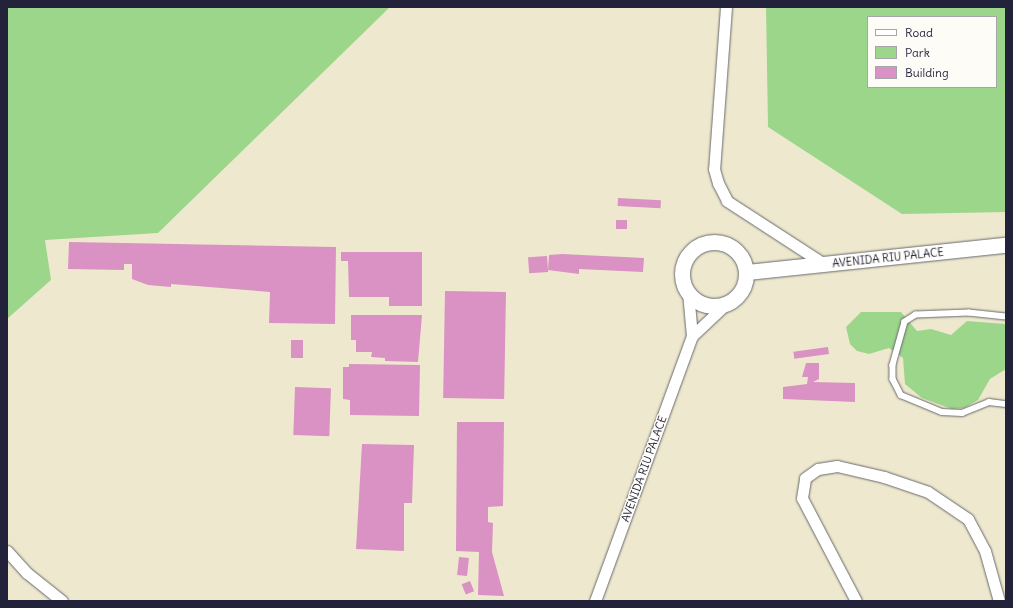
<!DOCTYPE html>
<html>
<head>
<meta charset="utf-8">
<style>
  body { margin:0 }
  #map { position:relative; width:1013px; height:608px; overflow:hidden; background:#eee9ce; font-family:Delius,sans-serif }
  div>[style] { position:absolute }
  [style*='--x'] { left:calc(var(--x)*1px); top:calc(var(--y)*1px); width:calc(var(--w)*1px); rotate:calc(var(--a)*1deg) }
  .green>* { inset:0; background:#9cd68a }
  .building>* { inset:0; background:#da91c3; transform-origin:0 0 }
  .roads { filter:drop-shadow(0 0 1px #69686e) drop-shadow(0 0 1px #69686e) }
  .lane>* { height:5.5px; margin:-2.75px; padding:0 2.75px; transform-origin:2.75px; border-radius:2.75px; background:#fff }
  .street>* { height:11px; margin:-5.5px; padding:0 5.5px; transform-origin:5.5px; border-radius:5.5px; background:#fff }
  .secondary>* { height:15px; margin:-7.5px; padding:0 7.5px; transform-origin:7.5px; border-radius:7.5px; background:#fff }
  .secondary>.ring { margin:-7.5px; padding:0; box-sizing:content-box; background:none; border:15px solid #fff; border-radius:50% }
  span { translate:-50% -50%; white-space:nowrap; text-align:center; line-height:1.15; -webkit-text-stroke:3px #fdfcf7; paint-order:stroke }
  .street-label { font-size:11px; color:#22223b }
  .frame { position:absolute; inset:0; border:8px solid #22223b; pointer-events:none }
  .legend { position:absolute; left:867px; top:16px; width:130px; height:72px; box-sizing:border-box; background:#fdfcf7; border:1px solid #a5a5ac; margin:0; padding:5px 7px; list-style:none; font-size:12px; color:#22223b }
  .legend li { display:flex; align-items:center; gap:8px; height:20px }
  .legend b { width:20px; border:1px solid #a5a5ac }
</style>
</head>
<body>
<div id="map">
  <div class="green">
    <i style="clip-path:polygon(7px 7px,390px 7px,158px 233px,45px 240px,51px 280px,7px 319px)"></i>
    <i style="clip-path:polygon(evenodd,766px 7px,1006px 7px,1006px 212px,902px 214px,768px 127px,766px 7px,868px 17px,996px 17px,996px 87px,868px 87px,868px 17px)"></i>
    <i style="clip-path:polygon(861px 312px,901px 312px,917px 331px,931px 329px,951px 335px,967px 321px,1006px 324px,1006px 369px,990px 379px,978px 400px,964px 408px,952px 409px,922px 398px,905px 384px,903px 358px,889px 348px,869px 354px,857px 351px,850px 344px,846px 327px)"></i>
  </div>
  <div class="building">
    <i style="left:618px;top:198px;width:43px;height:8px;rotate:3deg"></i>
    <i style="left:616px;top:220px;width:11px;height:9px"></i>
    <i style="clip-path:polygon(69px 242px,336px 247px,335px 324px,269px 323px,270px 292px,171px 284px,171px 287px,148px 285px,132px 279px,132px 264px,124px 264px,124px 270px,68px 269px)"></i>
    <i style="clip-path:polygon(341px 252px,422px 252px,422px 306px,389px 306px,389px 297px,349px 297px,348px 261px,341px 261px)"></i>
    <i style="clip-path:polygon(562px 254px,644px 258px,643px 272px,579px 269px,579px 274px,548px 270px,549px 255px)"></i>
    <i style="left:547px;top:256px;width:16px;height:19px;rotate:86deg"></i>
    <i style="left:445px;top:291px;width:61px;height:107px;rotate:1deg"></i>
    <i style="clip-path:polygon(351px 315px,422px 315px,418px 362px,385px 361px,385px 358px,371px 357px,372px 352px,356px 352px,356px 340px,351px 340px)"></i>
    <i style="left:291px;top:340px;width:12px;height:18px"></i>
    <i style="left:828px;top:347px;width:7px;height:35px;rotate:82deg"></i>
    <i style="clip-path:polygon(806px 363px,819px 363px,819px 379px,813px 382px,855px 383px,855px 402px,783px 399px,783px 387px,807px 384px,808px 377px,802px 377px)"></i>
    <i style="clip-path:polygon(349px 364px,420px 365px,419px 416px,350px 415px,350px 400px,343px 399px,343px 367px,349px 367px)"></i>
    <i style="left:295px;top:387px;width:36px;height:48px;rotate:2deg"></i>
    <i style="clip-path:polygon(457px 422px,504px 422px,503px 506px,488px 507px,488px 522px,493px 523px,492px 552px,504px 596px,478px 595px,479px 552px,456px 551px)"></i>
    <i style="clip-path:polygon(362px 444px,414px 445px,412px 503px,404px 503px,404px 551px,356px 549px)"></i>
    <i style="left:459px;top:557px;width:10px;height:18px;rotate:6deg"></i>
    <i style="left:470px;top:581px;width:11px;height:9px;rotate:68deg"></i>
  </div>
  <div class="roads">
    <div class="lane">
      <i style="--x:1006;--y:317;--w:37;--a:-174"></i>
      <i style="--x:969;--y:313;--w:53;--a:177.8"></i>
      <i style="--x:916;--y:315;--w:13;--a:148"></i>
      <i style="--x:905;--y:322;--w:45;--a:105.6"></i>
      <i style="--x:893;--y:365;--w:14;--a:90"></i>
      <i style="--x:893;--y:379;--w:18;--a:63"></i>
      <i style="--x:901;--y:395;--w:44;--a:22.5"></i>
      <i style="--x:942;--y:412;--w:20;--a:3"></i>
      <i style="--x:962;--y:413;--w:29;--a:-22"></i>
      <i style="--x:989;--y:402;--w:17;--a:7"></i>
    </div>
    <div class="street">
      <i style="--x:726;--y:7;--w:162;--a:94.2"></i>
      <i style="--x:714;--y:169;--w:15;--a:74"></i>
      <i style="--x:718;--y:183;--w:20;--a:63"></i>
      <i style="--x:727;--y:201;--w:116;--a:33"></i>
      <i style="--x:692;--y:336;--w:47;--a:-43.3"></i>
      <i style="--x:7;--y:551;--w:30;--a:48"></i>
      <i style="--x:27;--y:573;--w:45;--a:38.7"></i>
      <i style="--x:595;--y:601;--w:282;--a:-69.9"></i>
      <i style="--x:692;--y:336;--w:44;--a:-95.2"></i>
      <i style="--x:856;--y:601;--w:116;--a:-117.7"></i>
      <i style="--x:802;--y:498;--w:20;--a:-81"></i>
      <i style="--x:805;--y:478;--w:16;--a:-35"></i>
      <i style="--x:818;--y:469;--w:19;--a:-9"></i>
      <i style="--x:837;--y:466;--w:48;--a:13.2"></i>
      <i style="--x:884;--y:477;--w:46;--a:18.8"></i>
      <i style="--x:928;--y:492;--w:48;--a:34"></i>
      <i style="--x:968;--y:519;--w:36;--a:62"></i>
      <i style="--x:985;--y:551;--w:52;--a:74.4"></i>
    </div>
    <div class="secondary">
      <i class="ring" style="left:682px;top:242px;width:49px;height:49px"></i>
      <i style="--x:747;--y:272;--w:260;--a:-6"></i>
    </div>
  </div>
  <div class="street-label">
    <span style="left:888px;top:258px;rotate:-6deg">AVENIDA RIU PALACE</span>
    <span style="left:644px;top:469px;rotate:-70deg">AVENIDA RIU PALACE</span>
  </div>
  <div class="frame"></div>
  <ul class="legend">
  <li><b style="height:5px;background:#fff"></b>Road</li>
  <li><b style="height:11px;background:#9cd68a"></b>Park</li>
  <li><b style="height:11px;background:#da91c3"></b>Building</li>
  </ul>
</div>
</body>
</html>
